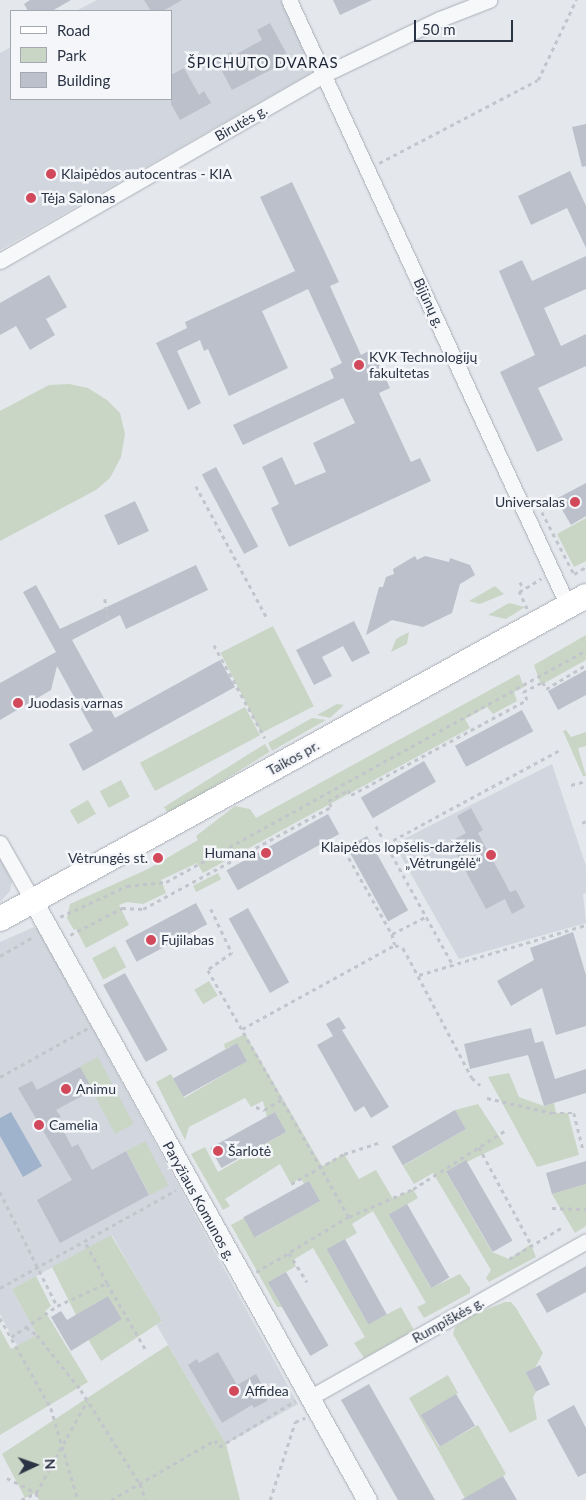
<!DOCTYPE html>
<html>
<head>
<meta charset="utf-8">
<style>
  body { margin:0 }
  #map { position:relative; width:586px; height:1500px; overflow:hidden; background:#e4e7ec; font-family:Lato,sans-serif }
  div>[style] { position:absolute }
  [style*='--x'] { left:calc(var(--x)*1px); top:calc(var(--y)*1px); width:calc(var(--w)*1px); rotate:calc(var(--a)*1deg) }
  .built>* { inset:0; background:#d2d6de }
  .green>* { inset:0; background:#c9d6c5; transform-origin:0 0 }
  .water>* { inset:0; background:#9fb4cc }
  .building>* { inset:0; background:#bbc0ca; transform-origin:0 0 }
  .path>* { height:2.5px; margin-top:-1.25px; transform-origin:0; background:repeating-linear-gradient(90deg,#c2c5cb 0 4px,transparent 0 8px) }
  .roads { filter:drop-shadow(0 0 1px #a9aeb7) drop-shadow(0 0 1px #a9aeb7) }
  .minor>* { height:15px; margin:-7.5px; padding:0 7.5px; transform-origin:7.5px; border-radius:7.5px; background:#f7f8fa }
  .tertiary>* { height:19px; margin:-9.5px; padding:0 9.5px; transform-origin:9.5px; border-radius:9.5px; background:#f7f8fa }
  .primary>* { height:24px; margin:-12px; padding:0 12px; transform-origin:12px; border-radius:12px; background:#fff }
  .dots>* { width:14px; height:14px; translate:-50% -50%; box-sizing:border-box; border:2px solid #f4f6f9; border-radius:50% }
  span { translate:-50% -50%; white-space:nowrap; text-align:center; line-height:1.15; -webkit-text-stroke:5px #f4f6f9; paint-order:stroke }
  .street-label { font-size:14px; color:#2b3445 }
  .poi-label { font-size:14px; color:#2b3445 }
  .left { translate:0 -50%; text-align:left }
  .right { translate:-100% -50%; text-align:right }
  .neighbourhood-label { font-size:15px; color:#1d2536; letter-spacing:1px }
  .legend { position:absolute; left:10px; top:10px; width:162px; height:90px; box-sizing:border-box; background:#f4f6f9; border:1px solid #a4a8b1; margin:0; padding:6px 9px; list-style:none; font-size:15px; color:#2b3445 }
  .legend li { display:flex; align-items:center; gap:10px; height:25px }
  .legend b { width:25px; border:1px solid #a4a8b1 }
  .north { position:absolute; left:10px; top:1440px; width:50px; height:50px; -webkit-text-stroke:4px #f4f6f9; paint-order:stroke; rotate:87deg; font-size:14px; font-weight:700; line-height:20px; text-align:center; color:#2b3445 }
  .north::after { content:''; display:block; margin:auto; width:18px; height:22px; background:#2b3445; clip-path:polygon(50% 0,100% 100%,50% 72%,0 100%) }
  .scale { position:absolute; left:414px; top:20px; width:99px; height:22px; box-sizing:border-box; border:2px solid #2b3445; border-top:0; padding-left:6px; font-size:15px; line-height:18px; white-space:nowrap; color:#2b3445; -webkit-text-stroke:4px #f4f6f9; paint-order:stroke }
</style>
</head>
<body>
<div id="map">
  <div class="built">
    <i style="clip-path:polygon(97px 0,281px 0,311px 66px,311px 73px,0 250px,0 53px,11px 47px,11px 99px,171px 99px,171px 11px,76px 11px)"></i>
    <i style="clip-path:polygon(552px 764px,586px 866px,586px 893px,583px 894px,586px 923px,459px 959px,394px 844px)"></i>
    <i style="clip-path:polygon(0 857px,12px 882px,10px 891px,0 902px)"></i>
    <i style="clip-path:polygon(34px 927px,38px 929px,298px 1404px,226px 1444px,156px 1324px,162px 1322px,112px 1235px,12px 1289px,37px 1335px,17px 1346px,0 1314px,0 942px)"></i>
  </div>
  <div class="green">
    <i style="clip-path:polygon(69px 384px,88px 388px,107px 400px,120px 413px,125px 434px,121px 457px,110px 478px,96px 490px,0 541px,0 411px,49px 385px)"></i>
    <i style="clip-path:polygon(586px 518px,586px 561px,574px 567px,557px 534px)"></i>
    <i style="clip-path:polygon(495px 586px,504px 594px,480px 604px,469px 601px)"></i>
    <i style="clip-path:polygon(509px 603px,525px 607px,506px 619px,488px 615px)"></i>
    <i style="left:273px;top:626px;width:90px;height:59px;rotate:63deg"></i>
    <i style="clip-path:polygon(409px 632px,407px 644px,391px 652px,396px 639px)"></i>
    <i style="clip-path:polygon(586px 635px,586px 660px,541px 685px,534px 665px)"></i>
    <i style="clip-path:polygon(519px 674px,524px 687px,514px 692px,517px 701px,493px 714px,487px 707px,465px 719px,470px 728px,203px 873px,197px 863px,161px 880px,166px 893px,143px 904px,127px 902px,119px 905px,129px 925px,86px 948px,76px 929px,74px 930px,67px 918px,70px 904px,148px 869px,198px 840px,196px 836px,235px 806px,250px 809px,256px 818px)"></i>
    <i style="clip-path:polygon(337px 704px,344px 705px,330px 718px,317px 715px)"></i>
    <i style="left:245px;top:707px;width:32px;height:119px;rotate:62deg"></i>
    <i style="clip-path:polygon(312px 718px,326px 720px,272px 751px,268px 743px)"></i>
    <i style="clip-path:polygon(566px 730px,571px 737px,586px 732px,586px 746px,578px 748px,586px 776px,583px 776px,563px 731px)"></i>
    <i style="left:265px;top:744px;width:9px;height:119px;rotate:58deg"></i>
    <i style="left:121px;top:780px;width:19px;height:24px;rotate:62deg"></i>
    <i style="left:88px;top:800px;width:16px;height:21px;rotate:60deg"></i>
    <i style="left:218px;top:873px;width:7px;height:28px;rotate:63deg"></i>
    <i style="left:115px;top:946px;width:24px;height:26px;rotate:62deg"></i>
    <i style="left:209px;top:981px;width:17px;height:17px;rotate:59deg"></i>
    <i style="clip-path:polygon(245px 1034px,322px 1166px,344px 1154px,359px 1179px,376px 1170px,393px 1199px,413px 1189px,418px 1198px,389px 1215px,431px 1288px,460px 1274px,470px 1288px,470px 1293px,424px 1318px,417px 1307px,426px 1303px,373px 1211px,352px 1224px,357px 1233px,327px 1250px,368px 1324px,401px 1307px,414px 1330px,364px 1358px,354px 1343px,365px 1337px,313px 1248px,293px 1260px,296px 1266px,268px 1283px,282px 1307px,277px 1307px,231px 1225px,244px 1218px,256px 1237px,320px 1201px,309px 1181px,304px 1184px,301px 1178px,291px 1184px,280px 1164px,225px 1199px,230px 1206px,223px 1210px,191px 1154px,205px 1147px,218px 1172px,286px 1132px,275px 1112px,267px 1117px,263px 1101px,251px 1107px,245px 1098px,189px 1127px,185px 1140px,156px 1082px,171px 1074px,184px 1098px,247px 1061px,237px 1043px,225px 1049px,224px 1044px)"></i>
    <i style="left:98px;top:1057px;width:76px;height:21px;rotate:62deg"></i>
    <i style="clip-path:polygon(509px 1073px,519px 1097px,544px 1106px,554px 1103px,556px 1113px,568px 1113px,579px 1155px,537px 1167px,488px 1077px)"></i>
    <i style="clip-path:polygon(478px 1104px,504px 1144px,446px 1172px,492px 1252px,509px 1259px,531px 1244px,536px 1257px,489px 1282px,486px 1278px,491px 1270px,433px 1173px,414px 1184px,403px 1166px,466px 1129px,455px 1110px)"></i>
    <i style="left:145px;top:1141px;width:50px;height:21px;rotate:62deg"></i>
    <i style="clip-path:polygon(586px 1184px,586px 1226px,575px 1233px,552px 1194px)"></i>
    <i style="clip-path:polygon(111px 1235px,162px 1321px,101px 1361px,88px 1339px,122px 1319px,108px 1296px,76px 1315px,52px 1267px)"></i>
    <i style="clip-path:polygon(36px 1276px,51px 1306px,45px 1311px,88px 1382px,0 1435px,0 1329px,11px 1349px,37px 1335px,12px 1289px)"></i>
    <i style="clip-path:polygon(505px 1302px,511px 1302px,516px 1308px,543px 1353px,535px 1368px,526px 1372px,536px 1392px,533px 1397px,537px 1419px,510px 1433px,453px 1334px,455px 1327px,475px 1314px)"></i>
    <i style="clip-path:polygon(168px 1345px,226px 1444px,240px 1500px,39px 1500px,35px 1493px,25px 1498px,2px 1454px)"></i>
    <i style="clip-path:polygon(448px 1375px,458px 1393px,421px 1415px,439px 1447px,478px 1425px,506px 1474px,466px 1500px,409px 1398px)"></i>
  </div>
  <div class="water">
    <i style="clip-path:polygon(11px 1112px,42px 1166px,23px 1177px,0 1136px,0 1118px)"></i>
  </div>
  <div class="building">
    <i style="clip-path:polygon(30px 0,71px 0,52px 11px,28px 11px,24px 4px)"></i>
    <i style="clip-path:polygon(144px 0,182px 0,163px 11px,151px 11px)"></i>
    <i style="clip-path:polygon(333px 0,372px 0,340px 15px)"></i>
    <i style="clip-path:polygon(270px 23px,290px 60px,232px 90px,216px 60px,231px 52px,233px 56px,262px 40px,257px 30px)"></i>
    <i style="clip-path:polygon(184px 68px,199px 95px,204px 91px,211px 103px,180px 120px,171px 104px,171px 75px)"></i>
    <i style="clip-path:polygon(586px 124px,586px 166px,582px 167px,572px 127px)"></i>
    <i style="clip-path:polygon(570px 171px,586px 206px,586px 248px,567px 208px,531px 225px,518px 196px)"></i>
    <i style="clip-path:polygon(292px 182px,339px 282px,330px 286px,361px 355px,372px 349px,390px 388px,379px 393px,411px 462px,420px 458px,431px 481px,289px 547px,271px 508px,279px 504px,262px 467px,282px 457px,295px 485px,326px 472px,313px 443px,355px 423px,343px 398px,243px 445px,233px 425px,334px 378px,330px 369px,342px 363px,308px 289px,262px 311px,288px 368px,229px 396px,208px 349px,204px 351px,200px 340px,177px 351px,201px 403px,188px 410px,156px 343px,187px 328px,185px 322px,295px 271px,260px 197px)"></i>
    <i style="clip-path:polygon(586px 256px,586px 289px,544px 308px,561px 346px,586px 334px,586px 366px,538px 388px,563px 440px,537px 452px,500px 372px,535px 355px,499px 271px,522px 260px,532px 281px)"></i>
    <i style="clip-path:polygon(49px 275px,67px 307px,46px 319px,55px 335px,30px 350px,16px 326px,0 335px,0 303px)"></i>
    <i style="left:216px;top:467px;width:90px;height:16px;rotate:62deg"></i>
    <i style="clip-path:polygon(586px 483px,586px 516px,571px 525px,556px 499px)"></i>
    <i style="left:135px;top:501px;width:33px;height:34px;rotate:65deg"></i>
    <i style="clip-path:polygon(415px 556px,417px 560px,425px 556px,449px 562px,450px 558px,470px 565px,475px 575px,460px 584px,452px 613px,423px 627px,392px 620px,366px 635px,379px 587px,383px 587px,386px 577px,394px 574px,393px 569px)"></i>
    <i style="clip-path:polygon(196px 565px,208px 590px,126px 629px,120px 615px,72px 640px,115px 718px,220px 660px,235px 687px,83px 771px,69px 744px,93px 731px,57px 666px,51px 690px,0 720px,0 683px,56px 652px,23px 592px,36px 585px,60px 629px)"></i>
    <i style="clip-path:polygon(354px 621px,370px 653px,352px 662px,343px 646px,322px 657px,332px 676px,314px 685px,296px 650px)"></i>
    <i style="clip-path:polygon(586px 670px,586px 695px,558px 710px,548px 691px)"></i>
    <i style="left:522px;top:710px;width:24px;height:76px;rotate:62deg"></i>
    <i style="left:424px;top:761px;width:24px;height:73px;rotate:60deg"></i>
    <i style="clip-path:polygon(471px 808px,483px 830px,478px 833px,510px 892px,516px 890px,525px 907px,512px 914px,505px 899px,486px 909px,450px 842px,466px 833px,457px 816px)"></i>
    <i style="left:328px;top:814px;width:23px;height:116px;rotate:61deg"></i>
    <i style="left:367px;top:836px;width:85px;height:23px;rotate:61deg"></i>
    <i style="left:196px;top:903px;width:24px;height:80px;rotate:62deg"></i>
    <i style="left:248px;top:908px;width:85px;height:22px;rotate:61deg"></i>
    <i style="clip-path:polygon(573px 932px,586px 975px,586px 1026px,556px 1035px,542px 988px,511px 1006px,497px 981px,534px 960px,530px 948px)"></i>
    <i style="left:125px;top:973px;width:88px;height:25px;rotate:61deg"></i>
    <i style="clip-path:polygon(339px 1017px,346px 1028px,342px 1030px,389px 1107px,371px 1118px,364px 1106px,355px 1112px,317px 1045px,333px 1036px,326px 1024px)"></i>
    <i style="clip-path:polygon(531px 1028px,535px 1043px,543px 1041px,555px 1079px,586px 1069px,586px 1093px,544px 1106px,528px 1055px,470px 1069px,464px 1044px)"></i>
    <i style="left:237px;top:1043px;width:21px;height:73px;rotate:61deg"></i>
    <i style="clip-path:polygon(80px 1067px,93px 1090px,56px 1110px,61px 1117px,57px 1119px,72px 1147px,78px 1144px,92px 1170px,126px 1151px,149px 1195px,60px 1243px,37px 1200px,72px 1180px,18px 1088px,32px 1081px,37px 1090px)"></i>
    <i style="left:455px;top:1110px;width:22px;height:73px;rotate:60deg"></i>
    <i style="left:275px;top:1112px;width:23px;height:74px;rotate:61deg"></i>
    <i style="left:466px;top:1160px;width:93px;height:23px;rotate:60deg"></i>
    <i style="clip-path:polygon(586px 1161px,586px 1184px,552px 1194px,546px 1173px)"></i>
    <i style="left:309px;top:1181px;width:23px;height:75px;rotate:61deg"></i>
    <i style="left:407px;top:1204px;width:85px;height:21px;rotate:60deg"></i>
    <i style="left:345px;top:1239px;width:86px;height:21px;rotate:61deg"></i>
    <i style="clip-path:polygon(586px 1266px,586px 1292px,547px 1313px,536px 1294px)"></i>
    <i style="left:286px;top:1272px;width:85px;height:21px;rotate:60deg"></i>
    <i style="clip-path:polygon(108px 1296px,122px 1319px,71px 1351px,51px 1317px,61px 1311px,67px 1320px)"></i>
    <i style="clip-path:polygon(218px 1352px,237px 1385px,256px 1374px,268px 1396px,267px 1401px,254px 1408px,252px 1405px,222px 1423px,188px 1365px,197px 1359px,199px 1363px)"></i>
    <i style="left:540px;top:1365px;width:22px;height:16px;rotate:63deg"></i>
    <i style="clip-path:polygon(369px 1384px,435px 1500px,398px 1500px,341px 1400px)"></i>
    <i style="left:456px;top:1394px;width:37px;height:41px;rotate:59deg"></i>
    <i style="clip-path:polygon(574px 1405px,586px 1428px,586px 1473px,578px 1477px,547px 1420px)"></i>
    <i style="clip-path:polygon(503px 1476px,517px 1500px,461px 1500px)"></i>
  </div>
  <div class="path">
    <i style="--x:379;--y:163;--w:179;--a:-27.6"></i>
    <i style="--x:538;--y:80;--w:89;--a:-64.6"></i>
    <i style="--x:196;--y:486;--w:150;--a:61.7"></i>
    <i style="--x:542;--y:512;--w:70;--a:62.7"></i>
    <i style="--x:574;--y:574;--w:14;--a:-30"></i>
    <i style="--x:520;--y:582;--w:8;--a:60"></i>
    <i style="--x:105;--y:599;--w:19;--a:81"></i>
    <i style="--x:527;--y:609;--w:19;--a:-115"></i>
    <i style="--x:519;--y:592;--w:26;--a:-31"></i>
    <i style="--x:214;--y:645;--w:106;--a:61.3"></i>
    <i style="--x:571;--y:785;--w:16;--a:-15"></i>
    <i style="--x:582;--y:823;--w:4;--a:-27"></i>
    <i style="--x:376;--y:826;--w:159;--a:61"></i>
    <i style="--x:341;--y:844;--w:103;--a:60.5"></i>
    <i style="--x:392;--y:934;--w:11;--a:75"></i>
    <i style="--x:386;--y:844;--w:198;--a:-28.4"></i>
    <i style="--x:211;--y:909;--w:49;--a:64.5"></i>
    <i style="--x:232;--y:953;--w:29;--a:145"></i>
    <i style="--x:208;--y:970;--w:284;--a:60.3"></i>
    <i style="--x:349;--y:1217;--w:70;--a:149"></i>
    <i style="--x:289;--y:1253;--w:34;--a:58"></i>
    <i style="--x:60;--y:917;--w:74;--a:-24.8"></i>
    <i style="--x:127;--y:886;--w:39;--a:-6"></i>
    <i style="--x:166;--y:882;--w:480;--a:-28.9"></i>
    <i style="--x:392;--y:934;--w:37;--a:-27"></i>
    <i style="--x:70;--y:935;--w:59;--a:-27.4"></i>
    <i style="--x:122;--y:908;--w:21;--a:3"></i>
    <i style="--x:143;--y:909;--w:214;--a:-28.5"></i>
    <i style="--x:331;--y:807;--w:7;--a:-117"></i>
    <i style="--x:328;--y:801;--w:23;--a:-29"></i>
    <i style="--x:348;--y:790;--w:6;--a:59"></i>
    <i style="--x:351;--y:795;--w:200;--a:-28.4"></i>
    <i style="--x:527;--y:700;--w:9;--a:-117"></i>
    <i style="--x:523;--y:692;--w:22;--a:-27"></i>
    <i style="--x:543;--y:682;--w:8;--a:67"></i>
    <i style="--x:546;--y:689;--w:47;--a:-31"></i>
    <i style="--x:0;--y:956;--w:39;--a:-30"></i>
    <i style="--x:419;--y:975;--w:174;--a:-16.7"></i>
    <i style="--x:242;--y:1029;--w:175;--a:-28.8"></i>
    <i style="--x:395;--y:945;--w:9;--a:21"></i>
    <i style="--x:403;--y:948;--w:8;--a:60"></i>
    <i style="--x:407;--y:955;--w:139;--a:62.1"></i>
    <i style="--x:472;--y:1078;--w:11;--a:41"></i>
    <i style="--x:0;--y:1077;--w:101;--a:-29.1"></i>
    <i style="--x:487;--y:1098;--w:67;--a:13"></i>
    <i style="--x:552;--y:1113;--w:22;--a:0"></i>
    <i style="--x:574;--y:1113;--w:36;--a:76"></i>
    <i style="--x:256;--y:1107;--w:9;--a:21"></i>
    <i style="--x:264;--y:1110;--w:21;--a:-31"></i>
    <i style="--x:479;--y:1147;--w:110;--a:61.8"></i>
    <i style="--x:291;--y:1184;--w:61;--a:-29.5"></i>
    <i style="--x:344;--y:1154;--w:36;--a:-18"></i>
    <i style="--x:0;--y:1192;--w:127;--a:63.4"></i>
    <i style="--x:552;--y:1208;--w:34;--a:2"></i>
    <i style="--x:349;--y:1217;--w:70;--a:-23.6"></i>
    <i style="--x:413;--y:1189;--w:110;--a:-32.4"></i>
    <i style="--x:509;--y:1259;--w:63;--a:-30.7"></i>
    <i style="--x:256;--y:1272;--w:38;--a:-30"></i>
    <i style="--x:107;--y:1283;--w:78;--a:59.8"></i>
    <i style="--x:0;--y:1288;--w:201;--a:-29.1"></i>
    <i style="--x:0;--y:1318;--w:103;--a:60.5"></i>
    <i style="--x:51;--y:1408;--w:96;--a:73.6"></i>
    <i style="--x:26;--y:1327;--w:14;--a:36"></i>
    <i style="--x:37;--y:1335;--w:70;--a:51.3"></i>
    <i style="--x:81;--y:1390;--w:111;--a:57.9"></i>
    <i style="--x:140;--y:1484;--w:17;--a:69"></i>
    <i style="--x:11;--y:1337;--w:55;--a:-34"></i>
    <i style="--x:57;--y:1306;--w:55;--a:-24.7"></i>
    <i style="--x:107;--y:1283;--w:48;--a:-118.7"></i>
    <i style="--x:7;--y:1478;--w:33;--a:27"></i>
    <i style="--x:36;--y:1493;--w:105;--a:-61"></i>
    <i style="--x:21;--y:1500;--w:17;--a:-25"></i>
    <i style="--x:36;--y:1493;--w:8;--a:67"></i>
    <i style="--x:111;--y:1500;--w:120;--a:-30"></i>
    <i style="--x:215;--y:1440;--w:8;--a:60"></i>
    <i style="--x:219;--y:1447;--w:89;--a:-31.2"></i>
    <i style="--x:270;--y:1500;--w:82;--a:-72.2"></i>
    <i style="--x:295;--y:1422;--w:11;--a:-22"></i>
  </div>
  <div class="roads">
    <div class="minor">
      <i style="--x:289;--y:0;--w:667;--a:65.28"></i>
      <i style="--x:0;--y:261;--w:373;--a:-29.9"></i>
      <i style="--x:323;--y:75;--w:130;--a:-25.6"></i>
      <i style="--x:440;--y:19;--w:53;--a:-21.2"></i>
      <i style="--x:0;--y:843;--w:67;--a:60.4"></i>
      <i style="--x:309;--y:1398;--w:318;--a:-29.5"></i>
    </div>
    <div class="tertiary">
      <i style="--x:33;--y:901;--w:686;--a:60.86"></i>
    </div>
    <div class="primary">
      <i style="--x:0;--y:919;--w:669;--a:-28.86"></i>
    </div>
  </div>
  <div class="dots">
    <i style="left:51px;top:174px;background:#d1495b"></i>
    <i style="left:31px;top:198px;background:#d1495b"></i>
    <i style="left:359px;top:365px;background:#d1495b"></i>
    <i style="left:575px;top:502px;background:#d1495b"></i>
    <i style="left:18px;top:703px;background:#d1495b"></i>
    <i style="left:266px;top:853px;background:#d1495b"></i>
    <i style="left:491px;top:855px;background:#d1495b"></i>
    <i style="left:158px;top:858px;background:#d1495b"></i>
    <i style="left:151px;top:940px;background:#d1495b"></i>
    <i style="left:66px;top:1089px;background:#d1495b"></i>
    <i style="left:39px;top:1125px;background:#d1495b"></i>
    <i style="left:218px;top:1151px;background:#d1495b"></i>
    <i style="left:234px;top:1391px;background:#d1495b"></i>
  </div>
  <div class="street-label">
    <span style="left:241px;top:123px;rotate:-30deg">Birutės g.</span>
    <span style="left:429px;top:303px;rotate:65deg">Bijūnų g.</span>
    <span style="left:293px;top:758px;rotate:-29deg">Taikos pr.</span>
    <span style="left:199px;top:1201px;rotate:61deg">Paryžiaus Komunos g.</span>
    <span style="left:448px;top:1320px;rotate:-29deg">Rumpiškės g.</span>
  </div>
  <div class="poi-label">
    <span class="left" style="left:61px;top:174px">Klaipėdos autocentras - KIA</span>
    <span class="left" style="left:41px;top:198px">Tėja Salonas</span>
    <span class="left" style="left:369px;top:365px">KVK Technologijų<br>fakultetas</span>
    <span class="right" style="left:565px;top:502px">Universalas</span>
    <span class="left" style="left:28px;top:703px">Juodasis varnas</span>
    <span class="right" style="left:481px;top:855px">Klaipėdos lopšelis-darželis<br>„Vėtrungėlė“</span>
    <span class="right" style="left:256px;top:853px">Humana</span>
    <span class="right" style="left:148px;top:858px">Vėtrungės st.</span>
    <span class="left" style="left:161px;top:940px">Fujilabas</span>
    <span class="left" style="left:76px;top:1089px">Animu</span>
    <span class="left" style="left:49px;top:1125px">Camelia</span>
    <span class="left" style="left:228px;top:1151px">Šarlotė</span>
    <span class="left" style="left:245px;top:1391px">Affidea</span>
  </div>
  <div class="neighbourhood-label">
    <span style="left:263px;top:63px">ŠPICHUTO DVARAS</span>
  </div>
  <ul class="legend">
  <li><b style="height:6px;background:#fff"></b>Road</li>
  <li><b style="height:14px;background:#c9d6c5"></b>Park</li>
  <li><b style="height:14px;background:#bbc0ca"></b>Building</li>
  </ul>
  <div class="north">N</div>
  <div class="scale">50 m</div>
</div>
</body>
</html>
